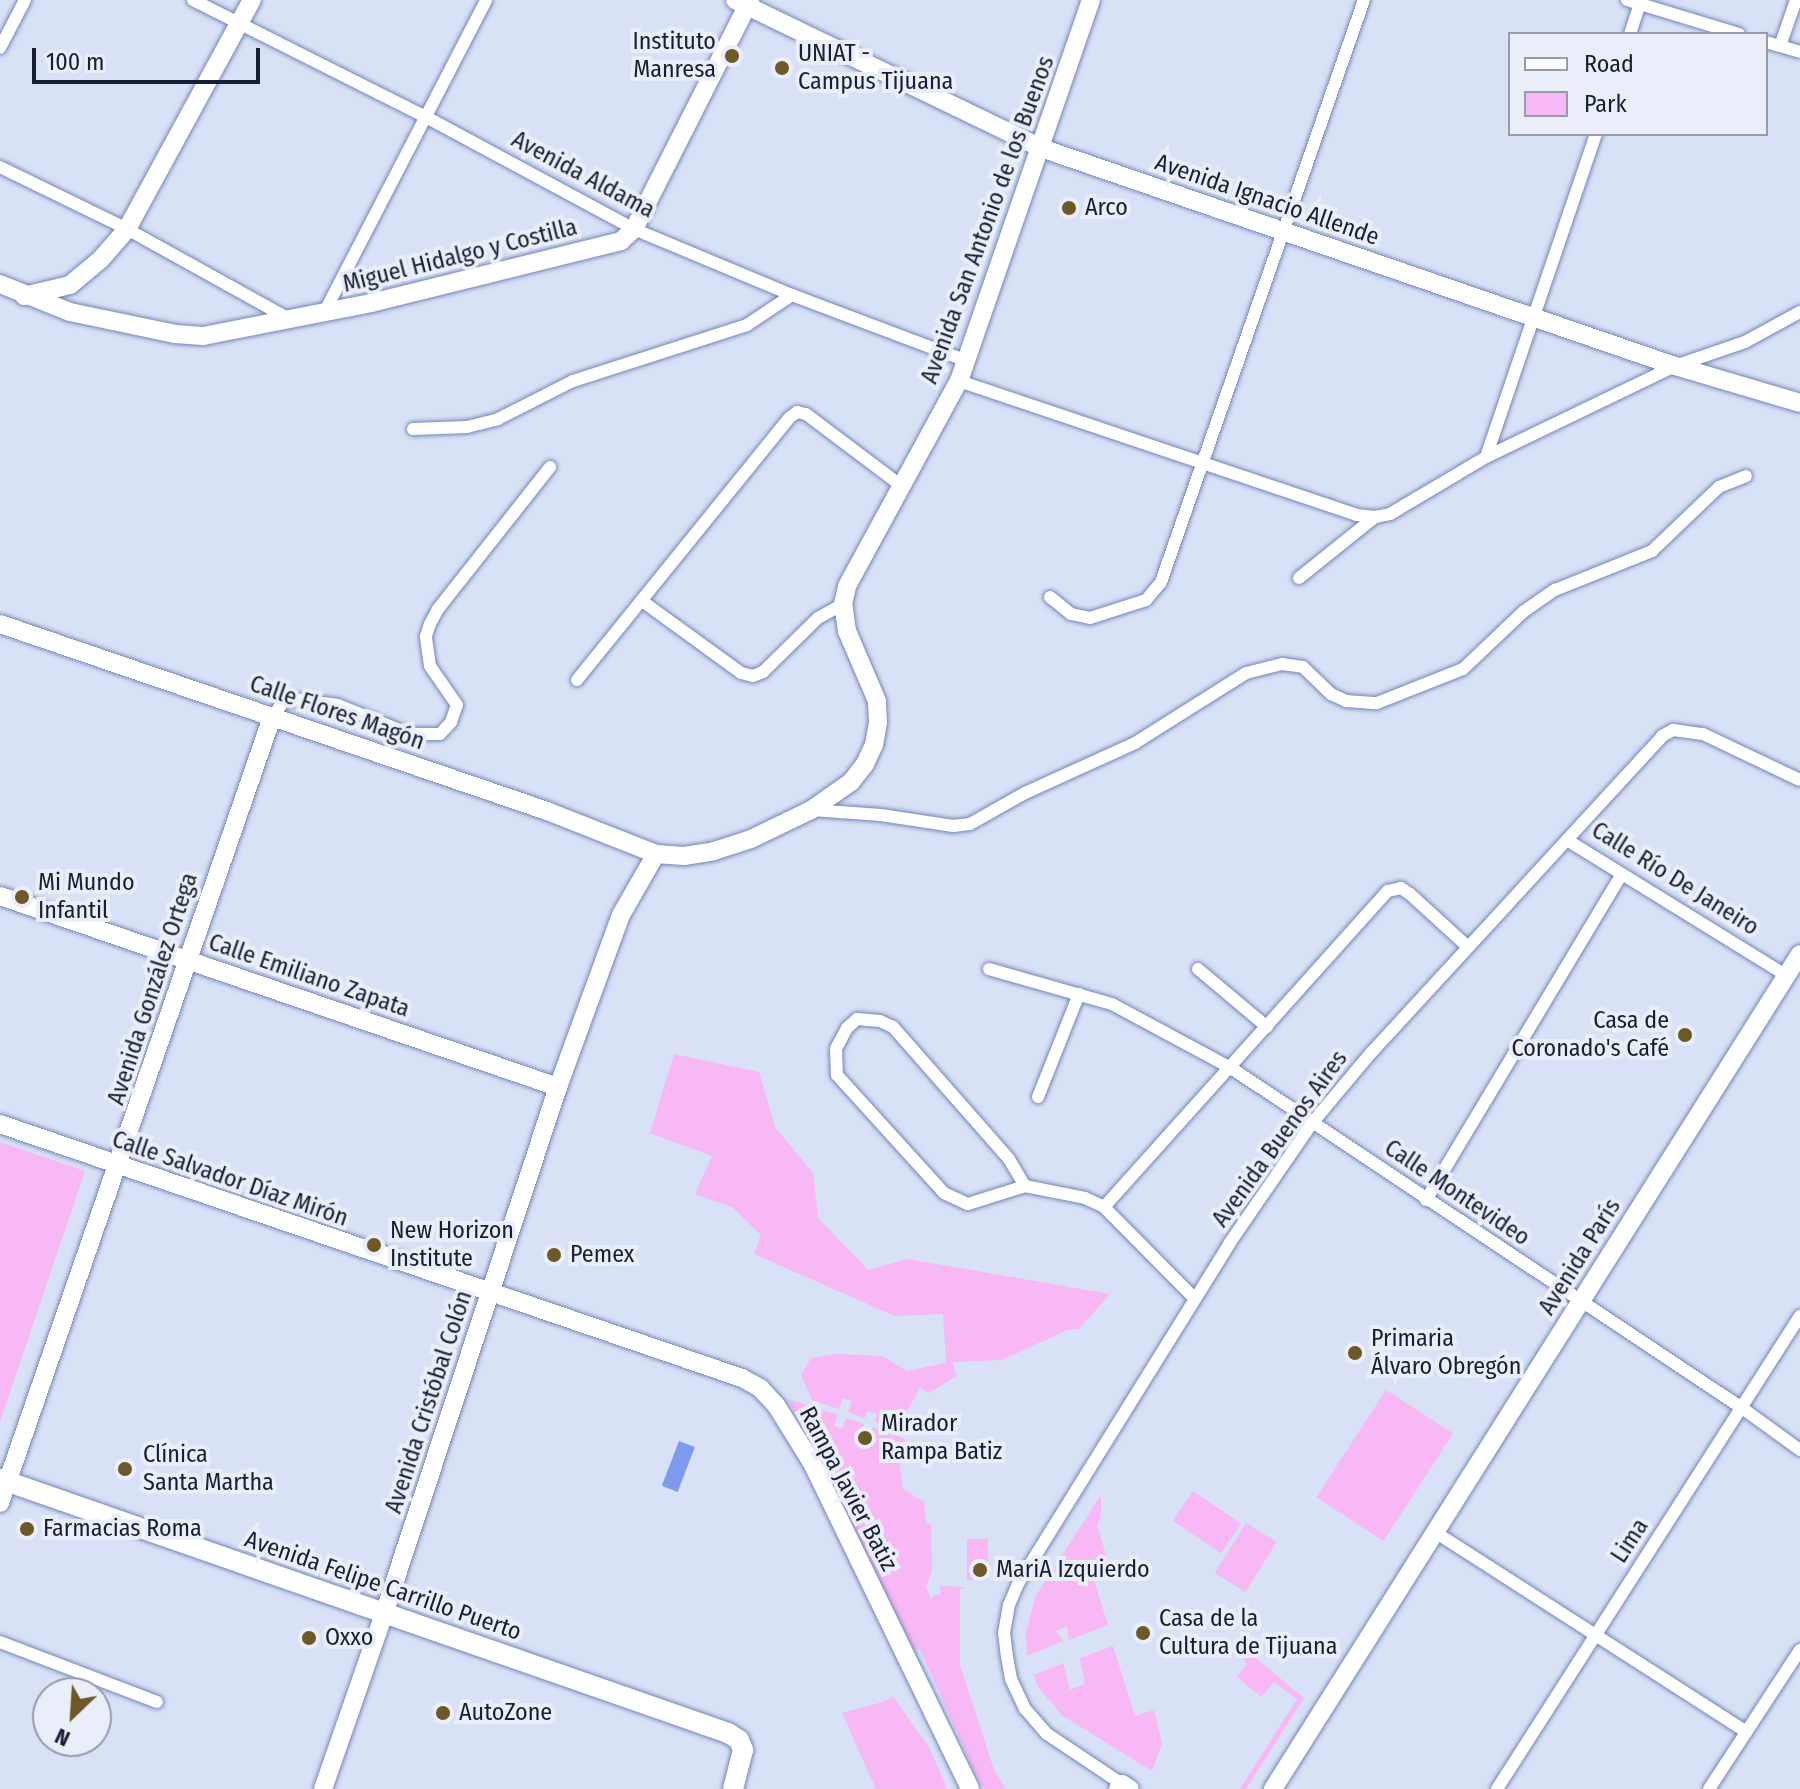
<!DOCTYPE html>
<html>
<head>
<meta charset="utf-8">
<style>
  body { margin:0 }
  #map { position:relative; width:1800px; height:1789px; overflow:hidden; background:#d8e1f6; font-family:"Fira Sans Condensed",sans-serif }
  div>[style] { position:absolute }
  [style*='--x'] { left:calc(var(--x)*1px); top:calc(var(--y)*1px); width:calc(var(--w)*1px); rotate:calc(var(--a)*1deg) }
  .green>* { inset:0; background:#f8b7f5; transform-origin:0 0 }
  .water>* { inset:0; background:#7d9aed; transform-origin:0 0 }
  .roads { filter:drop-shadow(0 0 2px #7486b7) drop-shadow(0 0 2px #7486b7) }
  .street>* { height:12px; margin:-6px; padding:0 6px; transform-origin:6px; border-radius:6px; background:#fff }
  .secondary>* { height:18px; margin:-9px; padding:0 9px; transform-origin:9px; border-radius:9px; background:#fff }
  .primary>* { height:20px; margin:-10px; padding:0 10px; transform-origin:10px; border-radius:10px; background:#fff }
  .dots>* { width:22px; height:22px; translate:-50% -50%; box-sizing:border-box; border:4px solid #eaeef9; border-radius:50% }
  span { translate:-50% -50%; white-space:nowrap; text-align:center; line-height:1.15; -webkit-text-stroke:8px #eaeef9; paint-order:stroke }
  .poi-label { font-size:24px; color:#181f32 }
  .right { translate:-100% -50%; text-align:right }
  .left { translate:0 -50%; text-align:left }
  .street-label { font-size:24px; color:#181f32 }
  .legend { position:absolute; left:1508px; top:32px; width:260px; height:104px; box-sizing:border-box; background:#eaeef9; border:2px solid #969ba9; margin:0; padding:10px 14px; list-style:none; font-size:24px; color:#181f32 }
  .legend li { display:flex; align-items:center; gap:16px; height:40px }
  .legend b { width:40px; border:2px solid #969ba9 }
  .north { position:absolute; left:32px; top:1677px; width:80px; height:80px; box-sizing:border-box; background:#eaeef9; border:2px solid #969ba9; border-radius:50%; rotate:205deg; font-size:22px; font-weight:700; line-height:32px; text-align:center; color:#181f32 }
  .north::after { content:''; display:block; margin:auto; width:28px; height:36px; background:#6d5928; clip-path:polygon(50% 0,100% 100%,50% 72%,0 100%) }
  .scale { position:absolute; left:32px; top:48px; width:228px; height:36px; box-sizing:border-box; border:4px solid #181f32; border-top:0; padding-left:10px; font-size:24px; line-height:28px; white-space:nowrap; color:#181f32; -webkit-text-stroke:6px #eaeef9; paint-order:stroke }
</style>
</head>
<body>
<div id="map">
  <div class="green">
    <i style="clip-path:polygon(674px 1054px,759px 1072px,775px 1127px,813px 1173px,818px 1218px,868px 1270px,907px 1259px,1110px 1294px,1079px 1329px,1067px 1330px,1002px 1360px,953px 1362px,956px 1376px,929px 1393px,920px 1388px,897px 1429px,875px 1421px,877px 1414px,867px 1411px,865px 1418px,848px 1412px,852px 1401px,843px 1398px,839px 1409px,812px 1400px,801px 1375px,811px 1358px,837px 1354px,882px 1356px,907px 1371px,946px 1363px,943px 1314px,895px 1316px,754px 1254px,761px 1235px,732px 1207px,695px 1194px,712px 1156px,650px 1133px)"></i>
    <i style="clip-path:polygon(0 1142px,85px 1171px,0 1422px)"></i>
    <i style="left:1386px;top:1390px;width:80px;height:128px;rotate:33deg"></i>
    <i style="clip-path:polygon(788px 1399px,838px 1415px,834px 1426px,842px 1429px,846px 1418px,864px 1424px,860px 1441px,867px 1444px,873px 1427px,905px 1439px,899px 1462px,903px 1489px,924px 1502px,926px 1523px,931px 1524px,932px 1571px,926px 1587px,938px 1613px,932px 1599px,933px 1595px,940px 1595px,940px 1586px,966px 1587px,960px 1590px,960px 1665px,994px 1770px,1006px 1789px,984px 1789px,976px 1775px,920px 1649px,914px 1650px)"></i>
    <i style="left:1193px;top:1491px;width:58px;height:36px;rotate:34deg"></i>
    <i style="clip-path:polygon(1101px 1495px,1101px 1517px,1097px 1525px,1109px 1565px,1091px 1571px,1108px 1625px,1069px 1640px,1067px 1626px,1056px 1631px,1063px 1641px,1027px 1656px,1026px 1633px,1035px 1597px)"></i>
    <i style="left:1246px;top:1523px;width:36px;height:59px;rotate:32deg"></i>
    <i style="left:967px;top:1539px;width:21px;height:41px"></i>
    <i style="clip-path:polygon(1240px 1645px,1304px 1698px,1246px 1789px,1240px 1789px,1297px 1699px,1274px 1682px,1261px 1697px,1237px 1677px,1247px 1664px,1236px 1649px)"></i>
    <i style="clip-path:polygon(1113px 1646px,1135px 1716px,1154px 1710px,1162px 1743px,1152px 1771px,1063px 1716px,1038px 1687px,1034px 1675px,1063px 1663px,1070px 1690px,1085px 1684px,1080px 1658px)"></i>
    <i style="clip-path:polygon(893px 1696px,930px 1749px,947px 1789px,876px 1789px,842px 1713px,883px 1702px)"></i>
  </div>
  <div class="water">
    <i style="left:679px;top:1441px;width:17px;height:48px;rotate:21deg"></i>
  </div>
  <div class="roads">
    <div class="street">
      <i style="--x:193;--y:0;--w:261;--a:26.7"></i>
      <i style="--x:426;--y:117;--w:236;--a:28.3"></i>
      <i style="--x:634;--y:229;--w:171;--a:22.7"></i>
      <i style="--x:792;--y:295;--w:187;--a:20.7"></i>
      <i style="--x:1627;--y:0;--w:117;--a:16.9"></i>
      <i style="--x:1630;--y:34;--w:36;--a:-72"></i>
      <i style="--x:1766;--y:42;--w:35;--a:16"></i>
      <i style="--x:1780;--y:46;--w:49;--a:-70.8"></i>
      <i style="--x:0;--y:48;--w:54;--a:-62.5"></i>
      <i style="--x:0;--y:167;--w:141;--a:26"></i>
      <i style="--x:127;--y:229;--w:188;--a:29"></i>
      <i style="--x:324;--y:313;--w:352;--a:-62.6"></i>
      <i style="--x:959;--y:381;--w:420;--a:18.6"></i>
      <i style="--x:1357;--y:515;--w:18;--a:6"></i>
      <i style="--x:1375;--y:517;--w:15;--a:-11"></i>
      <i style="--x:1390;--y:514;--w:112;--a:-30.7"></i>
      <i style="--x:1486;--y:457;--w:210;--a:-25.7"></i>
      <i style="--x:1675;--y:366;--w:74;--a:-18.9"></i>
      <i style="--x:1745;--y:342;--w:63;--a:-28.6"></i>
      <i style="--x:413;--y:429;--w:54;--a:-2.1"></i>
      <i style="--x:467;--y:427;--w:32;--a:-14"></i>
      <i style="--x:498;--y:419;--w:84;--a:-26.9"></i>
      <i style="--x:573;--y:381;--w:183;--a:-17.8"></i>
      <i style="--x:747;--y:325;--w:54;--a:-33.7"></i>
      <i style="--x:1486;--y:457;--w:341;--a:-71.2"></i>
      <i style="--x:1299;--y:578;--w:97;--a:-38.8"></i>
      <i style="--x:1050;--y:597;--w:27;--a:39"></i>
      <i style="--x:1071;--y:614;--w:19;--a:12"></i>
      <i style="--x:1090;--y:618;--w:59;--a:-17.8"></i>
      <i style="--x:1146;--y:600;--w:23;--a:-50"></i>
      <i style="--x:1161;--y:582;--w:616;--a:-70.77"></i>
      <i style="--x:642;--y:601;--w:122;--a:36"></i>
      <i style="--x:741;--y:673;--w:12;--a:14"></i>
      <i style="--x:753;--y:676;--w:11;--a:-22"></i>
      <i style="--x:763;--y:672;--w:77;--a:-44.5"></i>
      <i style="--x:818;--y:618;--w:29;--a:-29"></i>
      <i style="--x:577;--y:680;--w:337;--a:-51"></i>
      <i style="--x:789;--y:418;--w:10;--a:-37"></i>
      <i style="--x:797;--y:412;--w:9;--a:13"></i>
      <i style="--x:806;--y:414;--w:121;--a:37"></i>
      <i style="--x:272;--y:717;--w:20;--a:-53"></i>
      <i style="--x:284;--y:701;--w:10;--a:-11"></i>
      <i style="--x:294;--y:699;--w:44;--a:7.8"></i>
      <i style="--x:338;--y:705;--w:77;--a:22.2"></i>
      <i style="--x:409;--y:734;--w:31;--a:0"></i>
      <i style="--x:440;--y:734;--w:16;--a:-47"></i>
      <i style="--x:451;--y:722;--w:18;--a:-71"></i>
      <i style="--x:457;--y:705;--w:47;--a:-124.7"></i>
      <i style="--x:430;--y:666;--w:30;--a:-98"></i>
      <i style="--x:426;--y:636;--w:13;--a:-72"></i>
      <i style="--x:430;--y:624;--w:17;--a:-62"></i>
      <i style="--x:438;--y:609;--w:181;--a:-51.7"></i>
      <i style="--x:812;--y:810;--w:69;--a:4.1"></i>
      <i style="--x:881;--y:815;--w:73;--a:8.7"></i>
      <i style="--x:953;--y:826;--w:17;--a:-7"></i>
      <i style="--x:970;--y:824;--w:63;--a:-29.4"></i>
      <i style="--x:1025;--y:793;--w:121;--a:-24.4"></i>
      <i style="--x:1135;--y:743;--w:131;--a:-32.2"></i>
      <i style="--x:1246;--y:673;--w:37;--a:-14"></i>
      <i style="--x:1282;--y:664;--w:21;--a:8"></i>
      <i style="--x:1303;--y:667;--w:39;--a:44"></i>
      <i style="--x:1331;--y:694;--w:17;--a:25"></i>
      <i style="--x:1346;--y:701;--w:31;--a:4"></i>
      <i style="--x:1377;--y:703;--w:92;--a:-21.6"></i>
      <i style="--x:1463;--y:669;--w:83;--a:-43.5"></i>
      <i style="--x:1523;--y:612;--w:39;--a:-35"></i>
      <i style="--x:1555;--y:590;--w:105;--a:-21.9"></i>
      <i style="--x:1652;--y:551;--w:93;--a:-43.7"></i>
      <i style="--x:1719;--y:487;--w:29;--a:-22"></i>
      <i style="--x:1567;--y:840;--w:259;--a:31.7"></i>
      <i style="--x:989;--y:969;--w:128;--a:15.9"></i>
      <i style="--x:1112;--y:1004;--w:135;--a:28.3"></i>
      <i style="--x:1231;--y:1068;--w:614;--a:33.64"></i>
      <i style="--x:1742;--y:1408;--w:72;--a:35.9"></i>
      <i style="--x:1198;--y:969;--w:90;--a:40"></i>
      <i style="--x:1038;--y:1097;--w:111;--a:-68.3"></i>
      <i style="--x:1025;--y:1186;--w:31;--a:-121"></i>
      <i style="--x:1009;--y:1159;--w:176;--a:-131.3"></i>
      <i style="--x:893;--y:1027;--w:14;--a:-155"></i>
      <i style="--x:880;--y:1021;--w:23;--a:-175"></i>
      <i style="--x:857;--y:1019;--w:13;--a:138"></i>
      <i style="--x:847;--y:1028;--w:24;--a:118"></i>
      <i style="--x:836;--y:1049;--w:26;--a:88"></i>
      <i style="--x:837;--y:1075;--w:159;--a:47.8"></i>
      <i style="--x:944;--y:1193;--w:26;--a:25"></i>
      <i style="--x:968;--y:1204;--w:60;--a:-17.5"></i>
      <i style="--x:1025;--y:1186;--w:61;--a:11.3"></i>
      <i style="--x:1085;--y:1198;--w:21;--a:25"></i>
      <i style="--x:1104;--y:1207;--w:127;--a:45.3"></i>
      <i style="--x:1426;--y:1200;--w:379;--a:-59"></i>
      <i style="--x:1104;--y:1207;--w:425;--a:-48.1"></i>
      <i style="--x:1388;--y:891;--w:13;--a:-13"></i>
      <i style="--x:1401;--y:888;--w:11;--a:34"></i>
      <i style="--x:1410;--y:894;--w:77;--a:42.4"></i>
      <i style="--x:1435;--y:1532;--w:370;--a:32.7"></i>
      <i style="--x:0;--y:1642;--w:168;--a:20.9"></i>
      <i style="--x:1122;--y:1784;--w:90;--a:-146.3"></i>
      <i style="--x:1047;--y:1734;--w:33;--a:-131"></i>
      <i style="--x:1025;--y:1709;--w:33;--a:-115"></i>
      <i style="--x:1011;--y:1679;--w:22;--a:-100"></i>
      <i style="--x:1007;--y:1657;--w:24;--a:-97"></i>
      <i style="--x:1004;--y:1633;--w:28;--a:-80"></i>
      <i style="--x:1009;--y:1605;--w:25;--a:-67"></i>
      <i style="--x:1019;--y:1582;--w:398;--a:-58.1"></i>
      <i style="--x:1229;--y:1244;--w:148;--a:-55.5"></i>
      <i style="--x:1313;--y:1122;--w:90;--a:-50"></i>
      <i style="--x:1371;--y:1053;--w:430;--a:-47.4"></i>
      <i style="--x:1662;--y:736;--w:13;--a:-29"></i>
      <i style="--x:1673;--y:730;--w:30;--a:8"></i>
      <i style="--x:1703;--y:734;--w:107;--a:25.4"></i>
      <i style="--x:1497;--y:1789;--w:562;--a:-57.36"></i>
      <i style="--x:1709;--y:1789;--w:166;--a:-56.8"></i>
    </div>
    <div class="secondary">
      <i style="--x:735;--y:0;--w:340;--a:25.8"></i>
      <i style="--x:1041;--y:148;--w:670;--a:18.98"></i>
      <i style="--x:1675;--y:366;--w:130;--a:16.5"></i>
      <i style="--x:0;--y:284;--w:75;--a:21.8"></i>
      <i style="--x:70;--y:312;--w:107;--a:11.8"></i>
      <i style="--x:175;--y:334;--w:28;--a:4"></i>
      <i style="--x:203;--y:336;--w:171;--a:-11.1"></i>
      <i style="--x:371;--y:303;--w:258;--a:-13.9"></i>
      <i style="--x:621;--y:241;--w:18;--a:-43"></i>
      <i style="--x:634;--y:229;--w:257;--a:-63.1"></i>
      <i style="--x:24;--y:296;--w:47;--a:-13.4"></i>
      <i style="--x:70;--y:285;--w:40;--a:-40"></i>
      <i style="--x:101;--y:259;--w:40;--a:-49"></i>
      <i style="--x:127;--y:229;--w:261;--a:-61.4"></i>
      <i style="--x:0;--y:624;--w:578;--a:18.87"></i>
      <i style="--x:547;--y:811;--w:117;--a:21.5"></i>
      <i style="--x:656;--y:854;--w:28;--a:4"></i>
      <i style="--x:684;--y:856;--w:30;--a:-9"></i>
      <i style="--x:714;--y:851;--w:39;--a:-18"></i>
      <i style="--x:751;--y:839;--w:67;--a:-25.8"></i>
      <i style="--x:811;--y:810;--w:49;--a:-35"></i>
      <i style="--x:851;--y:782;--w:23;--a:-52"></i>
      <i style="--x:865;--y:764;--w:21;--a:-65"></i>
      <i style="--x:874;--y:745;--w:23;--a:-80"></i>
      <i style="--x:878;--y:722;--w:21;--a:-93"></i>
      <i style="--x:877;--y:701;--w:76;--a:-113.2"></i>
      <i style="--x:847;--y:631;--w:27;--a:-98"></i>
      <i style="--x:843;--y:604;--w:18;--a:-77"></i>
      <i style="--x:847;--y:586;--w:234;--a:-61.4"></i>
      <i style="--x:959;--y:381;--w:403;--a:-70.9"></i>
      <i style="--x:0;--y:896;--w:590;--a:18.9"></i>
      <i style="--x:0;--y:1124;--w:784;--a:18.9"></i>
      <i style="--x:742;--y:1378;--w:21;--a:29"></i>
      <i style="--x:760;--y:1388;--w:23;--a:47"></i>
      <i style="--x:776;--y:1405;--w:68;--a:58.2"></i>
      <i style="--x:812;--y:1463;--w:362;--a:64.1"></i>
      <i style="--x:0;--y:1503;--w:832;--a:-70.91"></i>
      <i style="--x:323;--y:1789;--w:185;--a:-70.8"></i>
      <i style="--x:384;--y:1614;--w:555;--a:-71.73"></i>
      <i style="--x:558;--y:1087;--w:183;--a:-69.9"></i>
      <i style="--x:621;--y:915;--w:70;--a:-60.2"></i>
      <i style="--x:1118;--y:1789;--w:6;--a:-51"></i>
      <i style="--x:1122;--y:1784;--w:9;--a:32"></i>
      <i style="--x:1273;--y:1789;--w:987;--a:-57.74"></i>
    </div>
    <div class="primary">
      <i style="--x:0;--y:1479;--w:771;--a:19.23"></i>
      <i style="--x:728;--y:1733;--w:13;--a:32"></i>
      <i style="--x:739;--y:1740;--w:11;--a:68"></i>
      <i style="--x:743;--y:1750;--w:40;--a:104.4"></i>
    </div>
  </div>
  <div class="dots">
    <i style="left:732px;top:56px;background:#6d5928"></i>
    <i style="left:782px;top:68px;background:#6d5928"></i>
    <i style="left:1069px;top:208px;background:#6d5928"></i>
    <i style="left:22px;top:897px;background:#6d5928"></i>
    <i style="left:1685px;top:1035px;background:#6d5928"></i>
    <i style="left:374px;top:1245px;background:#6d5928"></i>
    <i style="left:554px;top:1255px;background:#6d5928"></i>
    <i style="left:1355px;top:1353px;background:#6d5928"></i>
    <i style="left:865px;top:1438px;background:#6d5928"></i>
    <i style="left:125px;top:1469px;background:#6d5928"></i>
    <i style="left:27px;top:1529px;background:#6d5928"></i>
    <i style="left:980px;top:1570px;background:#6d5928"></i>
    <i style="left:1143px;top:1633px;background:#6d5928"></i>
    <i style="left:309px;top:1638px;background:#6d5928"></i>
    <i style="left:443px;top:1713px;background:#6d5928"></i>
  </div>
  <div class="poi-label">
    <span class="right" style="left:716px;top:56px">Instituto<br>Manresa</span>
    <span class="left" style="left:798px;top:68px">UNIAT -<br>Campus Tijuana</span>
    <span class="left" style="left:1085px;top:208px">Arco</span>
    <span class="left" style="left:38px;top:897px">Mi Mundo<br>Infantil</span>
    <span class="right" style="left:1669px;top:1035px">Casa de<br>Coronado's Café</span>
    <span class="left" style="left:390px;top:1245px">New Horizon<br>Institute</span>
    <span class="left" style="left:570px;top:1255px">Pemex</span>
    <span class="left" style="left:1371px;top:1353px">Primaria<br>Álvaro Obregón</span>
    <span class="left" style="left:881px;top:1438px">Mirador<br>Rampa Batiz</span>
    <span class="left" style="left:143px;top:1469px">Clínica<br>Santa Martha</span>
    <span class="left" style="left:43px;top:1529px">Farmacias Roma</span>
    <span class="left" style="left:996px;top:1570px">MariA Izquierdo</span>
    <span class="left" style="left:1159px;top:1633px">Casa de la<br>Cultura de Tijuana</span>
    <span class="left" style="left:325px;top:1638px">Oxxo</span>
    <span class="left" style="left:459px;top:1713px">AutoZone</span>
  </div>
  <div class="street-label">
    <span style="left:583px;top:175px;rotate:28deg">Avenida Aldama</span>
    <span style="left:1267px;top:200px;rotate:19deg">Avenida Ignacio Allende</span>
    <span style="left:988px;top:220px;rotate:-70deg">Avenida San Antonio de los Buenos</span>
    <span style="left:460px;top:256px;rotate:-14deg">Miguel Hidalgo y Costilla</span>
    <span style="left:337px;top:713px;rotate:19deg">Calle Flores Magón</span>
    <span style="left:1675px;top:879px;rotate:32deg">Calle Río De Janeiro</span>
    <span style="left:309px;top:976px;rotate:19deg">Calle Emiliano Zapata</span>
    <span style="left:153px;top:989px;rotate:-72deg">Avenida González Ortega</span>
    <span style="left:1280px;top:1139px;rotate:-54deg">Avenida Buenos Aires</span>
    <span style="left:230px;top:1179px;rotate:19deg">Calle Salvador Díaz Mirón</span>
    <span style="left:1457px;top:1193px;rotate:34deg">Calle Montevideo</span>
    <span style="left:1580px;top:1257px;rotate:-58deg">Avenida París</span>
    <span style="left:429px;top:1402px;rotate:-72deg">Avenida Cristóbal Colón</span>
    <span style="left:848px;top:1489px;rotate:62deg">Rampa Javier Batiz</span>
    <span style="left:1630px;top:1541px;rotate:-57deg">Lima</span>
    <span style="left:383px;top:1586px;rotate:19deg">Avenida Felipe Carrillo Puerto</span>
  </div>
  <ul class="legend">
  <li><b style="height:10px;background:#fff"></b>Road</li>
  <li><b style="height:22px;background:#f8b7f5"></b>Park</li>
  </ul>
  <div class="north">N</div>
  <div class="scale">100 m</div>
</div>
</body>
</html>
